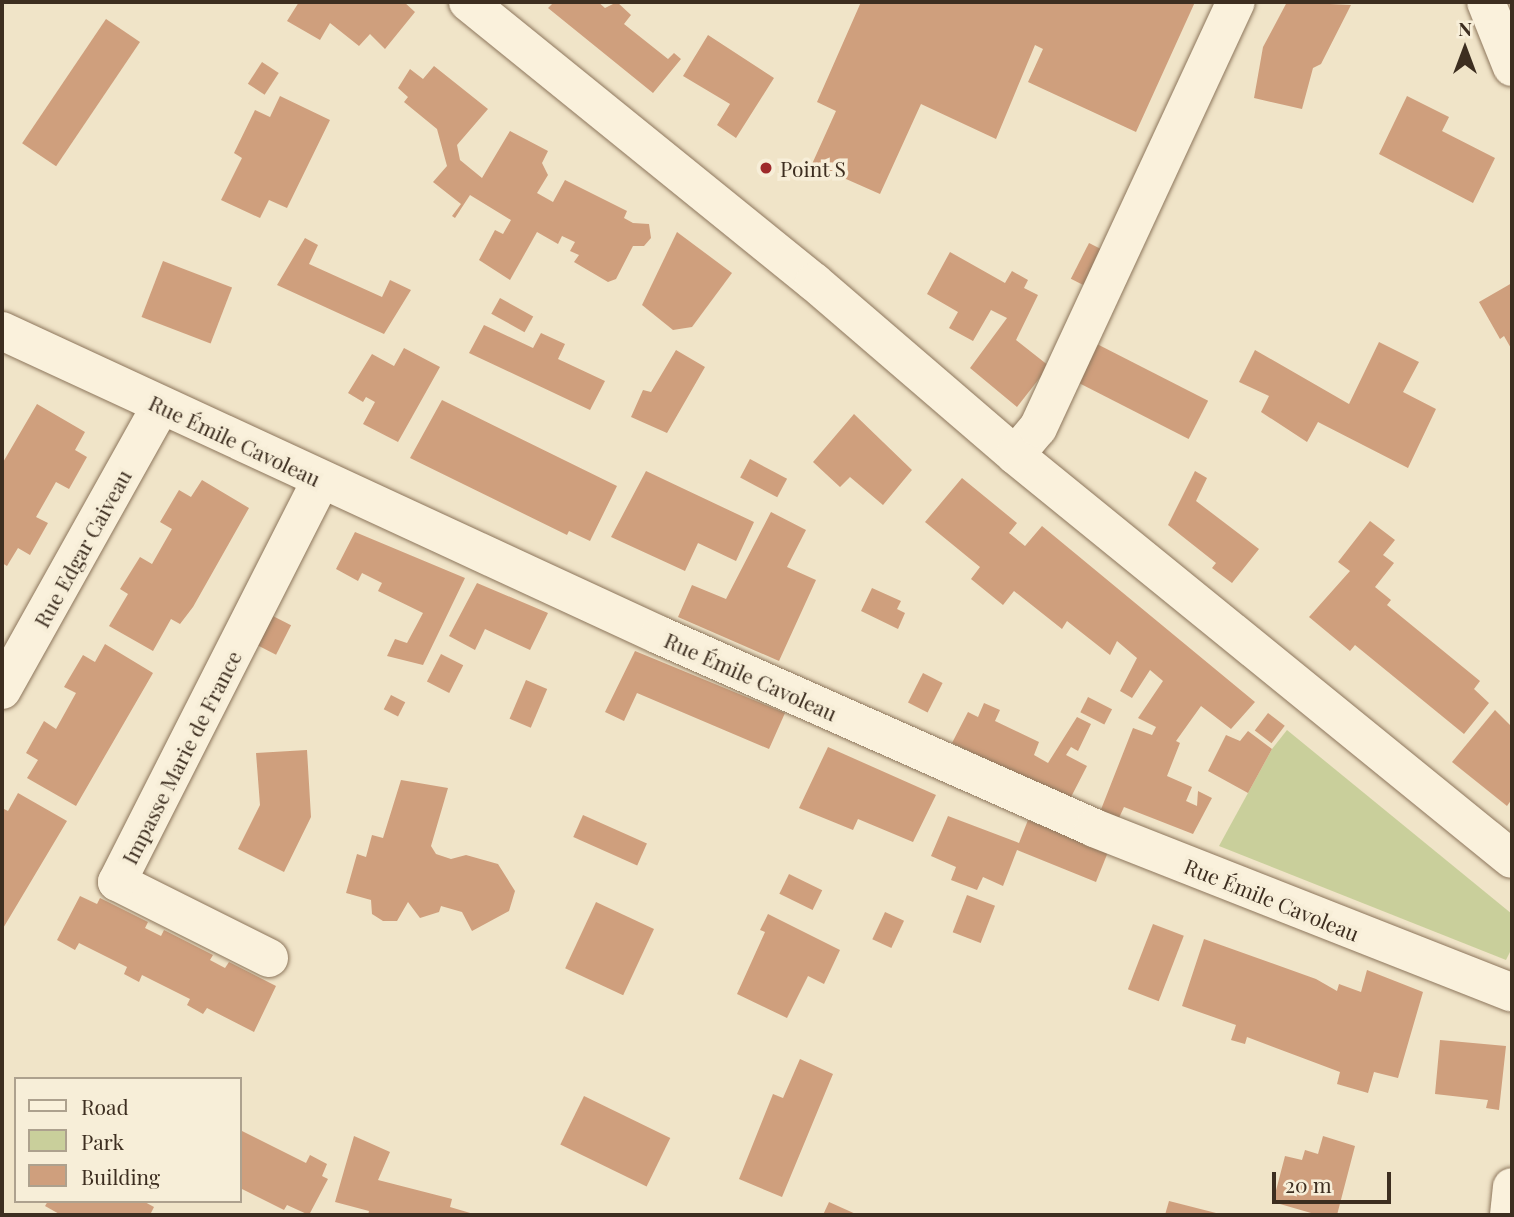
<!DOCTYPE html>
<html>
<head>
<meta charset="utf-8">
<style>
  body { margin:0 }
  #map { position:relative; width:1514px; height:1217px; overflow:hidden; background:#f0e4c8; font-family:"Playfair Display",serif }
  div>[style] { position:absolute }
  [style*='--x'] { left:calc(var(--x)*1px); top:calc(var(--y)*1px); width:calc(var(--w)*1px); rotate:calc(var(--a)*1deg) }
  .green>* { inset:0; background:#c9cf9b }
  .building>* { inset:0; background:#cf9f7d; transform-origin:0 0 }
  .roads { filter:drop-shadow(0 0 2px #8d765c) drop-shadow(0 0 2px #8d765c) }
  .minor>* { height:38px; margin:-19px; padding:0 19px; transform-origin:19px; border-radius:19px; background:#faf1dc }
  .dots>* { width:19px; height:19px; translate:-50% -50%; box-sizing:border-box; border:4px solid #f7eed8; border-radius:50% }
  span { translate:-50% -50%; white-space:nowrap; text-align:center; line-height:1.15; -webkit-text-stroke:7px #f7eed8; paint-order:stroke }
  .poi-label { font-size:21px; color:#3d2e20 }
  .left { translate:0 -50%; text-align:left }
  .street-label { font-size:21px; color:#3d2e20 }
  .frame { position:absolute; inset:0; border:4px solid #3d2e20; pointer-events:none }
  .legend { position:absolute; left:14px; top:1077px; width:228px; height:126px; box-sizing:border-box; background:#f7eed8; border:2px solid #ada18e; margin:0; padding:9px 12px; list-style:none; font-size:21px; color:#3d2e20 }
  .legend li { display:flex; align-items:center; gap:14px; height:35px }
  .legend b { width:35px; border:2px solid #ada18e }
  .north { position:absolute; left:1430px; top:14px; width:70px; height:70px; -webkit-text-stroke:5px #f7eed8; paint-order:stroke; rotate:0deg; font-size:19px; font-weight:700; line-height:28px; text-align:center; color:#3d2e20 }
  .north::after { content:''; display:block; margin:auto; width:24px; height:32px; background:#3d2e20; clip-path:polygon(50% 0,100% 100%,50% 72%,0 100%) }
  .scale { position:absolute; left:1272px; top:1172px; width:119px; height:32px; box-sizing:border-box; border:4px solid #3d2e20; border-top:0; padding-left:9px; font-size:21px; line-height:24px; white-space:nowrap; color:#3d2e20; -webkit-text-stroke:5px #f7eed8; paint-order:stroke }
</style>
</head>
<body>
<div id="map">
  <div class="green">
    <i style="clip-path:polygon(1287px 730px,1512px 914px,1512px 948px,1506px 960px,1219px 846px,1272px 749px)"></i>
  </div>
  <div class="building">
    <i style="clip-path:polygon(299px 2px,404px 2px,415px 12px,385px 49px,370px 34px,359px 46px,330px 23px,320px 40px,287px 21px)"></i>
    <i style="clip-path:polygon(554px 2px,598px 2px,605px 8px,617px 2px,631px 15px,624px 24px,668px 59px,674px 53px,681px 59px,653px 93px,548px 8px)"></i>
    <i style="clip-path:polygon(861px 2px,1195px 2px,1136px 132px,1028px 82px,1043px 49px,1035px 45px,996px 139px,921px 104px,880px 194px,812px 164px,836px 111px,817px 102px)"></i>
    <i style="clip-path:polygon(1287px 2px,1351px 5px,1321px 64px,1313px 68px,1302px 109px,1254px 98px,1263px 47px)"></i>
    <i style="left:106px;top:19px;width:41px;height:150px;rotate:34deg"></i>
    <i style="clip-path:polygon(708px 35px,774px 78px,736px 138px,717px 125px,730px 104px,683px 76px)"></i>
    <i style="left:262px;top:62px;width:20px;height:26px;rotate:33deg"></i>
    <i style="clip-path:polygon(434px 66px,488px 109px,457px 145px,460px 160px,482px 178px,510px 131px,548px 151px,542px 163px,548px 175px,537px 193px,553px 202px,565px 180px,627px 211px,624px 218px,633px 223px,649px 224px,651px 238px,644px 246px,633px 246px,616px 279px,608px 282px,574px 262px,579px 255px,570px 251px,575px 242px,562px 236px,558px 244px,537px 232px,510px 280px,479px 260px,495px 230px,503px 234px,511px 220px,470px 195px,455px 218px,452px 216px,461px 204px,433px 182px,447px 166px,437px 129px,404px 102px,408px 97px,398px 88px,410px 69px,423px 79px)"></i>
    <i style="clip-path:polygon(280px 96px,330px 120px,287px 208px,269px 200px,260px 218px,221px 200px,242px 158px,234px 153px,255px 110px,270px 117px)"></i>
    <i style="clip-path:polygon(1407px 96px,1449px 117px,1442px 131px,1495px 158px,1473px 203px,1379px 154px)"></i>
    <i style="clip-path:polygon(677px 232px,732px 273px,692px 327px,673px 330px,642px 305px)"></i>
    <i style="clip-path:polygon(305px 238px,318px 245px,309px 264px,382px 297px,390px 280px,411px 290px,384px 334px,277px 285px)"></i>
    <i style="left:1089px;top:243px;width:20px;height:40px;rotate:27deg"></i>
    <i style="clip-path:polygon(950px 252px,1005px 283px,1012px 271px,1028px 280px,1024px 288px,1038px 295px,1016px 340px,1049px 366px,1017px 407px,970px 368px,1007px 318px,991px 310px,973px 341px,949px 328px,958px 312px,927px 294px)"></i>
    <i style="left:163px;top:261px;width:74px;height:60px;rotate:21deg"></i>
    <i style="clip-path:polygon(1512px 283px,1512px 350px,1504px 336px,1500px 339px,1479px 302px)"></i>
    <i style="left:500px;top:298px;width:38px;height:18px;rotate:29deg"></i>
    <i style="clip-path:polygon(484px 325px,533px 348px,541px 333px,565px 344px,558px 359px,605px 381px,590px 410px,469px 353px)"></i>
    <i style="clip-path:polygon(1379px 342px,1419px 362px,1403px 392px,1436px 409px,1408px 468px,1318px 422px,1307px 442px,1261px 412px,1269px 396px,1239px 382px,1255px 350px,1349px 404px)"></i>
    <i style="left:1095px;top:343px;width:127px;height:43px;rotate:27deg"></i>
    <i style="clip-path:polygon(404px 348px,440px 367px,398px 442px,363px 424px,375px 402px,366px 397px,363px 402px,348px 393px,372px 354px,394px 366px)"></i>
    <i style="clip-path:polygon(676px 350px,705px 367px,667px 433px,631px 417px,643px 390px,651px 392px)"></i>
    <i style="clip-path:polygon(442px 400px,617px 486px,590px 541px,569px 531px,567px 535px,410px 458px)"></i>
    <i style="clip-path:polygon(37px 404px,85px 432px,75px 450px,87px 457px,69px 489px,56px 482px,36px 517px,48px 523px,30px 555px,18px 548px,7px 566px,2px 563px,2px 464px)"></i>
    <i style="clip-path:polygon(854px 414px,912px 470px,883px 505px,850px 477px,840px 487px,813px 462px)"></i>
    <i style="left:750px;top:459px;width:42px;height:21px;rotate:28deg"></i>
    <i style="clip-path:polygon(646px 471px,754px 522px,736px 561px,698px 543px,685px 571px,611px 537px)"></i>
    <i style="clip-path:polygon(1195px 471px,1207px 478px,1196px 501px,1259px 549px,1232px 583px,1212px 568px,1216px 563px,1168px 525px)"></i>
    <i style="clip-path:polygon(962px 478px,1017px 523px,1009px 533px,1025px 546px,1042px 526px,1255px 702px,1231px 729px,1201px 706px,1176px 741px,1180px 743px,1167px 776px,1192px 787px,1186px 801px,1197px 806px,1198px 791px,1212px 798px,1193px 834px,1124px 807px,1118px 820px,1100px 812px,1133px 728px,1152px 735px,1156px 727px,1138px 718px,1163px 681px,1150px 670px,1132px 698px,1120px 691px,1137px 658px,1117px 641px,1110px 655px,1067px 621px,1062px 629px,1014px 591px,1003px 605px,971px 579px,980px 567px,925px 522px)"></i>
    <i style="clip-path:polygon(202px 480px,249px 508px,193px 607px,180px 624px,171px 619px,153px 651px,109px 626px,128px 594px,120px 589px,140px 557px,152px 564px,172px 529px,160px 522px,179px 490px,191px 497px)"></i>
    <i style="clip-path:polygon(771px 512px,806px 530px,787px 567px,816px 580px,779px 661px,678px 617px,692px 585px,726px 599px)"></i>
    <i style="clip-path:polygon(1370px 521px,1395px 540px,1383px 555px,1394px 563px,1375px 587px,1391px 600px,1387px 605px,1480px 681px,1474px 689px,1489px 703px,1464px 734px,1355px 645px,1350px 651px,1309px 617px,1350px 571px,1338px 562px)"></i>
    <i style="clip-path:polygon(355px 532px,465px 578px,423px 665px,387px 656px,395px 639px,407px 643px,423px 613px,378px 591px,382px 583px,362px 573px,358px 581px,336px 569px)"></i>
    <i style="clip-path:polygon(477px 583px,548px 613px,530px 650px,485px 629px,475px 650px,449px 636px)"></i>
    <i style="clip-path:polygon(872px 588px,901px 601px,897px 609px,905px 613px,898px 629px,861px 611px)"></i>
    <i style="left:267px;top:613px;width:27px;height:33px;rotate:27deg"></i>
    <i style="clip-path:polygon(105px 644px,153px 673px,76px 806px,27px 778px,38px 760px,26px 753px,44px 721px,56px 729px,76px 693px,64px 687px,83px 655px,95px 662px)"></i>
    <i style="clip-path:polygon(635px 651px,785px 713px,769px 749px,637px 693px,624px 721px,605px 712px)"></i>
    <i style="left:441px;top:654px;width:25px;height:31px;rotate:27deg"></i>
    <i style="left:923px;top:673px;width:22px;height:33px;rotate:27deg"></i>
    <i style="left:526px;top:680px;width:23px;height:42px;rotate:23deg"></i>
    <i style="left:391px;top:695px;width:16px;height:16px;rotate:27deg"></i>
    <i style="left:1088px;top:697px;width:27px;height:17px;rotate:27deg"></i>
    <i style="clip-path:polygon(984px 703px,1000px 710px,995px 721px,1039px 742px,1034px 755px,1048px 763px,1077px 717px,1091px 724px,1078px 751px,1071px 747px,1066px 755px,1087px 766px,1070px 799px,952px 743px,968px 712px,978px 717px)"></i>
    <i style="clip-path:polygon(1495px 710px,1512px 727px,1512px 799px,1507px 806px,1452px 762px)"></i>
    <i style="left:1268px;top:713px;width:21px;height:22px;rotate:37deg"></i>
    <i style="clip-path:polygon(1248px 731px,1272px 749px,1248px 793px,1208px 771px,1226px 735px,1240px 741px)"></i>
    <i style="clip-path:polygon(828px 747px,936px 795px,913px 842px,858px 819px,853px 830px,799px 808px)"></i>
    <i style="clip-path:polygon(307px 750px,311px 817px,284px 872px,238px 849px,260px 805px,256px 753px)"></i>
    <i style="clip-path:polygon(401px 780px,448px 788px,431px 846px,436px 854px,451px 859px,466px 855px,498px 864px,515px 891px,509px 911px,472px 931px,462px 912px,441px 906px,439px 912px,420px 918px,408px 902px,397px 921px,383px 921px,372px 914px,371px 900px,346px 893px,357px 854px,366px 857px,372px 835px,383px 838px)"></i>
    <i style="clip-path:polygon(18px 793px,67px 821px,2px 930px,2px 808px,8px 811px)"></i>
    <i style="left:583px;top:815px;width:70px;height:24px;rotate:24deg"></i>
    <i style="clip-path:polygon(948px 816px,1019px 843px,1028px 820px,1108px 852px,1096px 882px,1017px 850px,1003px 886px,983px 877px,977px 890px,951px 880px,956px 867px,931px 856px)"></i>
    <i style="left:789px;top:874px;width:37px;height:22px;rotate:26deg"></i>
    <i style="left:967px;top:895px;width:30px;height:40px;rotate:21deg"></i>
    <i style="clip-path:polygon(80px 896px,97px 904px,100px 898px,148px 922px,145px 928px,161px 936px,164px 930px,213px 955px,210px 960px,225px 968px,229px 962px,276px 986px,254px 1032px,207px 1008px,203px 1014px,187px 1005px,190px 999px,142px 975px,139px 982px,124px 974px,127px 967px,79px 943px,75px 950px,57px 940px)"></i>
    <i style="left:596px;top:902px;width:64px;height:73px;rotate:25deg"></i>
    <i style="left:885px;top:912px;width:21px;height:30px;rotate:25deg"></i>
    <i style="clip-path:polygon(768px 914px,840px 950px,824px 984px,808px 976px,787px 1018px,737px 994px,765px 932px,760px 930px)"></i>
    <i style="left:1153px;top:924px;width:33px;height:70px;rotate:21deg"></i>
    <i style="clip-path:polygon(1204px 939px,1316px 979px,1337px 991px,1339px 984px,1361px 992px,1367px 970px,1423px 992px,1398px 1078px,1374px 1072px,1368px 1093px,1337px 1084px,1340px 1072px,1247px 1037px,1245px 1044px,1231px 1040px,1236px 1025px,1182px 1006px)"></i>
    <i style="clip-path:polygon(1440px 1040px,1506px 1046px,1499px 1110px,1486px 1108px,1488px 1100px,1435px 1094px)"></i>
    <i style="clip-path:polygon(800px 1059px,833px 1074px,782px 1197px,739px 1179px,773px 1094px,783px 1098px)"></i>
    <i style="left:584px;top:1096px;width:96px;height:54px;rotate:26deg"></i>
    <i style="clip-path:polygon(240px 1130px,306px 1163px,310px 1155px,327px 1164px,322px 1176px,328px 1179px,309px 1215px,287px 1205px,284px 1210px,240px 1188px)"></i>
    <i style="clip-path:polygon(354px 1136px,390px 1152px,378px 1180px,452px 1199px,450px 1207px,477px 1215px,368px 1215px,369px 1211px,335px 1202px)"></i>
    <i style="clip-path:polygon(1323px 1136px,1355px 1146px,1337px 1215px,1318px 1215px,1273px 1202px,1285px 1156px,1302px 1160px,1305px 1150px,1318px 1154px)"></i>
    <i style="clip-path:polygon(48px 1201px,143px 1201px,154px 1207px,150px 1215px,61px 1215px,45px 1206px)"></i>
    <i style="clip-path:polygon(1169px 1201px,1220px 1214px,1220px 1215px,1165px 1215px)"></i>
    <i style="clip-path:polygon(829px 1202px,858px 1215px,823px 1215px)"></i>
  </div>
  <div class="roads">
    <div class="minor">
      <i style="--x:468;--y:2;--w:445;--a:39"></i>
      <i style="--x:814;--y:282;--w:265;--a:40.7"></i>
      <i style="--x:1015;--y:455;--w:640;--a:39.11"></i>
      <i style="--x:1486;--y:2;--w:70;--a:68.2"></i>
      <i style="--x:2;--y:331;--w:724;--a:24.83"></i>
      <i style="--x:659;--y:635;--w:476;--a:23.9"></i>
      <i style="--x:1094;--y:828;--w:449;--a:21.5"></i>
      <i style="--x:1015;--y:455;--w:35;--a:-50"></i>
      <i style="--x:1038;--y:428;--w:470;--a:-65.1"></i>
      <i style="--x:2;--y:690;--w:325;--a:-60.8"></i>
      <i style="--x:269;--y:958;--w:170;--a:-153.4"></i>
      <i style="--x:117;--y:882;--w:451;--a:-63.1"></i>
      <i style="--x:1509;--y:1215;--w:28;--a:-84"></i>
    </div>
  </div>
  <div class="dots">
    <i style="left:766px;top:168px;background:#9e2a2b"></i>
  </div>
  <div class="poi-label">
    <span class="left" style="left:780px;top:168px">Point S</span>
  </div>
  <div class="street-label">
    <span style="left:235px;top:440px;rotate:25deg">Rue Émile Cavoleau</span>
    <span style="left:82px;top:548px;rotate:-61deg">Rue Edgar Caiveau</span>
    <span style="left:751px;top:676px;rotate:24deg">Rue Émile Cavoleau</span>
    <span style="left:181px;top:757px;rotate:-63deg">Impasse Marie de France</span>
    <span style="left:1272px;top:899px;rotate:22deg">Rue Émile Cavoleau</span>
  </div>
  <div class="frame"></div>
  <ul class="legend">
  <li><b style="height:9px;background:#faf1dc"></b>Road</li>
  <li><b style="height:19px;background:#c9cf9b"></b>Park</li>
  <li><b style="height:19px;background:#cf9f7d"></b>Building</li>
  </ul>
  <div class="north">N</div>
  <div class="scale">20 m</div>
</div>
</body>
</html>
